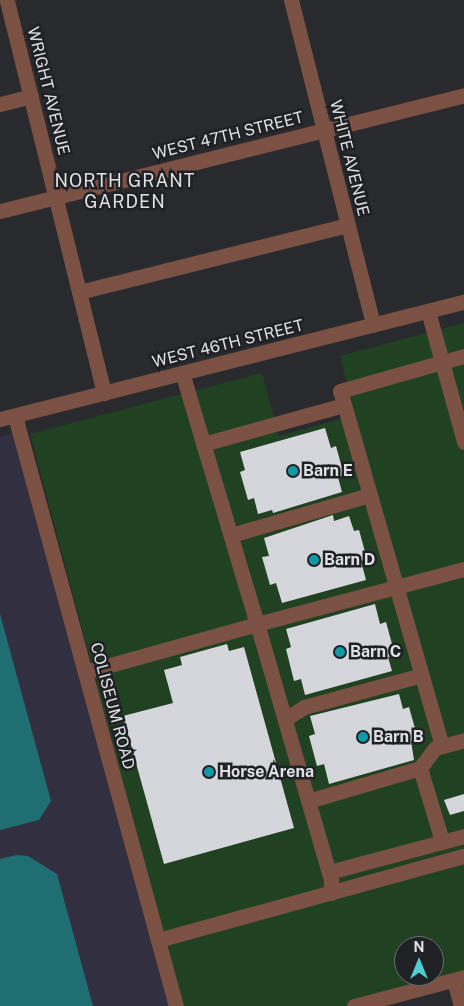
<!DOCTYPE html>
<html>
<head>
<meta charset="utf-8">
<style>
  body { margin:0 }
  #map { position:relative; width:464px; height:1006px; overflow:hidden; background:#282a2e; font-family:"Public Sans",sans-serif }
  div>[style] { position:absolute }
  [style*='--x'] { left:calc(var(--x)*1px); top:calc(var(--y)*1px); width:calc(var(--w)*1px); rotate:calc(var(--a)*1deg) }
  .commercial>* { inset:0; background:#312f40 }
  .green>* { inset:0; background:#204222 }
  .water>* { inset:0; background:#1e6e72 }
  .building>* { inset:0; background:#d4d6db }
  .minor>* { height:15px; margin:-7.5px; padding:0 7.5px; transform-origin:7.5px; border-radius:7.5px; background:#7b5144 }
  .dots>* { width:14px; height:14px; translate:-50% -50%; box-sizing:border-box; border:2px solid #1f2124; border-radius:50% }
  span { translate:-50% -50%; white-space:nowrap; text-align:center; line-height:1.15; -webkit-text-stroke:5px #1f2124; paint-order:stroke }
  .street-label { font-size:16px; color:#dfe0e3 }
  .poi-label { font-size:16px; color:#dfe0e3; font-weight:700 }
  .left { translate:0 -50%; text-align:left }
  .neighbourhood-label { font-size:18px; color:#dfe0e3; letter-spacing:1px }
  .north { position:absolute; left:394px; top:936px; width:50px; height:50px; box-sizing:border-box; background:#1f2124; border:1px solid #6c6d70; border-radius:50%; rotate:0deg; font-size:14px; font-weight:700; line-height:20px; text-align:center; color:#dfe0e3 }
  .north::after { content:''; display:block; margin:auto; width:18px; height:22px; background:#52ccd1; clip-path:polygon(50% 0,100% 100%,50% 72%,0 100%) }
</style>
</head>
<body>
<div id="map">
  <div class="commercial">
    <i style="clip-path:polygon(20px 431px,176px 1006px,0 1006px,0 436px)"></i>
  </div>
  <div class="green">
    <i style="clip-path:polygon(evenodd,464px 323px,464px 983px,378px 1006px,183px 1006px,30px 434px,262px 373px,279px 436px,355px 415px,340px 356px,464px 323px,404px 946px,434px 946px,434px 976px,404px 976px,404px 946px)"></i>
  </div>
  <div class="water">
    <i style="clip-path:polygon(0 614px,51px 801px,39px 820px,0 830px)"></i>
    <i style="clip-path:polygon(16px 855px,28px 856px,57px 874px,93px 1006px,0 1006px,0 859px)"></i>
  </div>
  <div class="building">
    <i style="clip-path:polygon(325px 428px,331px 448px,336px 446px,344px 475px,338px 477px,342px 492px,273px 513px,272px 510px,258px 514px,254px 498px,248px 500px,240px 472px,245px 470px,240px 452px)"></i>
    <i style="clip-path:polygon(333px 515px,334px 521px,349px 516px,354px 531px,359px 530px,367px 559px,361px 561px,366px 580px,282px 603px,276px 583px,270px 585px,262px 557px,269px 556px,264px 538px)"></i>
    <i style="clip-path:polygon(375px 604px,380px 624px,386px 622px,395px 655px,388px 657px,392px 671px,305px 695px,301px 679px,294px 681px,286px 649px,291px 647px,286px 629px)"></i>
    <i style="clip-path:polygon(227px 644px,229px 651px,244px 647px,294px 828px,164px 864px,123px 716px,173px 703px,164px 670px,182px 665px,180px 657px)"></i>
    <i style="clip-path:polygon(399px 694px,403px 709px,409px 707px,418px 739px,411px 741px,414px 760px,329px 784px,324px 764px,317px 766px,309px 736px,315px 734px,310px 716px)"></i>
    <i style="clip-path:polygon(464px 794px,464px 811px,450px 815px,444px 800px)"></i>
  </div>
  <div class="minor">
    <i style="--x:291;--y:0;--w:335;--a:75.8"></i>
    <i style="--x:7;--y:1;--w:404;--a:76.1"></i>
    <i style="--x:0;--y:104;--w:32;--a:-14"></i>
    <i style="--x:0;--y:211;--w:478;--a:-14"></i>
    <i style="--x:79;--y:292;--w:277;--a:-14"></i>
    <i style="--x:428;--y:311;--w:136;--a:74.6"></i>
    <i style="--x:15;--y:416;--w:612;--a:74.74"></i>
    <i style="--x:0;--y:419;--w:479;--a:-14.2"></i>
    <i style="--x:203;--y:444;--w:146;--a:-15.5"></i>
    <i style="--x:231;--y:535;--w:145;--a:-16.1"></i>
    <i style="--x:85;--y:672;--w:179;--a:-15.6"></i>
    <i style="--x:257;--y:624;--w:262;--a:-106.6"></i>
    <i style="--x:285;--y:719;--w:22;--a:-32"></i>
    <i style="--x:304;--y:707;--w:122;--a:-15.2"></i>
    <i style="--x:442;--y:746;--w:369;--a:-106"></i>
    <i style="--x:340;--y:391;--w:129;--a:-15.8"></i>
    <i style="--x:420;--y:768;--w:76;--a:73.2"></i>
    <i style="--x:308;--y:801;--w:117;--a:-16.4"></i>
    <i style="--x:420;--y:768;--w:25;--a:-53"></i>
    <i style="--x:435;--y:748;--w:30;--a:-15"></i>
    <i style="--x:329;--y:872;--w:140;--a:-14.9"></i>
    <i style="--x:331;--y:893;--w:13;--a:-90"></i>
    <i style="--x:331;--y:880;--w:266;--a:-106.1"></i>
    <i style="--x:257;--y:624;--w:214;--a:-14.9"></i>
    <i style="--x:158;--y:940;--w:317;--a:-15.4"></i>
    <i style="--x:454;--y:980;--w:27;--a:75"></i>
    <i style="--x:354;--y:1006;--w:114;--a:-14.8"></i>
  </div>
  <div class="dots">
    <i style="left:293px;top:471px;background:#0f9aa8"></i>
    <i style="left:314px;top:560px;background:#0f9aa8"></i>
    <i style="left:340px;top:652px;background:#0f9aa8"></i>
    <i style="left:363px;top:737px;background:#0f9aa8"></i>
    <i style="left:209px;top:772px;background:#0f9aa8"></i>
  </div>
  <div class="street-label">
    <span style="left:48px;top:91px;rotate:76deg">WRIGHT AVENUE</span>
    <span style="left:228px;top:136px;rotate:-14deg">WEST 47TH STREET</span>
    <span style="left:349px;top:158px;rotate:76deg">WHITE AVENUE</span>
    <span style="left:228px;top:344px;rotate:-14deg">WEST 46TH STREET</span>
    <span style="left:112px;top:706px;rotate:75deg">COLISEUM ROAD</span>
  </div>
  <div class="poi-label">
    <span class="left" style="left:303px;top:471px">Barn E</span>
    <span class="left" style="left:324px;top:560px">Barn D</span>
    <span class="left" style="left:350px;top:652px">Barn C</span>
    <span class="left" style="left:373px;top:737px">Barn B</span>
    <span class="left" style="left:219px;top:772px">Horse Arena</span>
  </div>
  <div class="neighbourhood-label">
    <span style="left:125px;top:192px">NORTH GRANT<br>GARDEN</span>
  </div>
  <div class="north">N</div>
</div>
</body>
</html>
